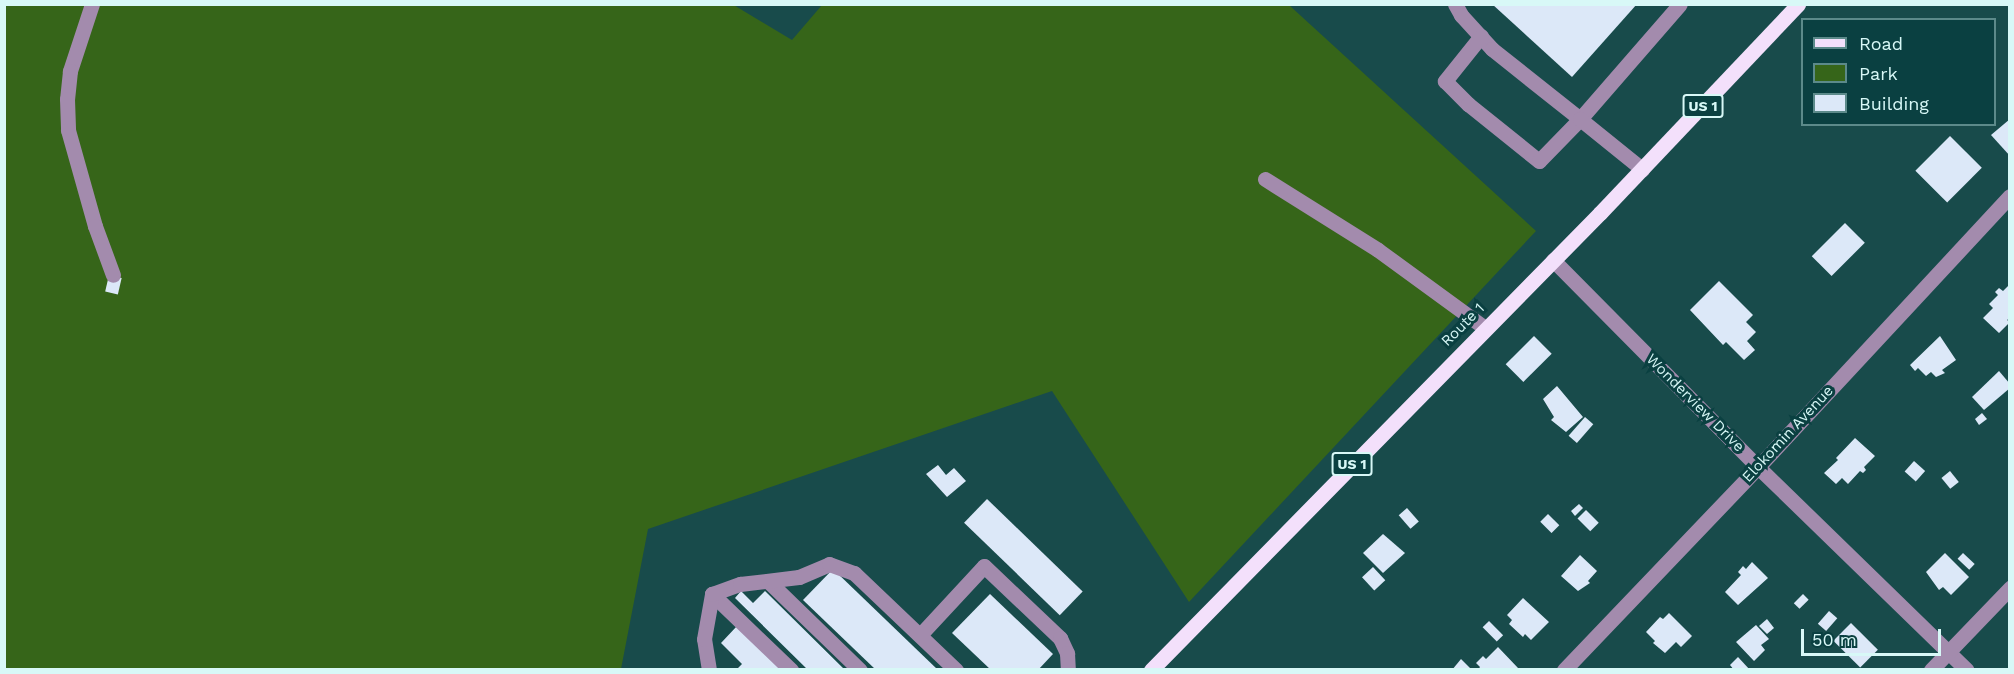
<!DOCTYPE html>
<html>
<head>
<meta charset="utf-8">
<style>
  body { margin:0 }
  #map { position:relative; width:2014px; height:674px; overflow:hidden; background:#184b4b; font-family:"Work Sans",sans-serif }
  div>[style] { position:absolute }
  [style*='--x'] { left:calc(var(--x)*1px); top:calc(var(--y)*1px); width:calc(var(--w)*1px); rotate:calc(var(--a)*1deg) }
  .green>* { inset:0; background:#366519 }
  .building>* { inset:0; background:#dce8f8; transform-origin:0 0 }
  .minor>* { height:15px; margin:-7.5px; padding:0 7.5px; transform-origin:7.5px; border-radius:7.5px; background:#a38bad }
  .major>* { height:15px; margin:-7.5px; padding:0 7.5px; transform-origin:7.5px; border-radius:7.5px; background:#f3e0fb }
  span { translate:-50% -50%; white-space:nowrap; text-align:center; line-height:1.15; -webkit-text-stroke:6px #0a4041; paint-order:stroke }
  .shield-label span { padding:2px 4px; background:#0a4041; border:2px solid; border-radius:4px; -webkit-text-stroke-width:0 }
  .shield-label { font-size:14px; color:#d8f8f7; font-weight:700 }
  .street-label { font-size:15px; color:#d8f8f7 }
  .frame { position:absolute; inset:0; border:6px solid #d8f8f7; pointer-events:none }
  .legend { position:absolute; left:1801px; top:18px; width:195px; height:108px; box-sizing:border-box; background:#0a4041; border:2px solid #5c8a8a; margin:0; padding:8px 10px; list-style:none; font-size:18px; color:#d8f8f7 }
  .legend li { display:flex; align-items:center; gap:12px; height:30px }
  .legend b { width:30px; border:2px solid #5c8a8a }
  .scale { position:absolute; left:1801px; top:629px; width:140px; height:27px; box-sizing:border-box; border:3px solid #d8f8f7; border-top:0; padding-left:8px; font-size:18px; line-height:21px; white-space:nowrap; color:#d8f8f7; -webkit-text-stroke:4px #0a4041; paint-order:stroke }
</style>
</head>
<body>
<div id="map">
  <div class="green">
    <i style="clip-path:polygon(732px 4px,792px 40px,822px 5px,1289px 5px,1536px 231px,1189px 602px,1052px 391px,648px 529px,621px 669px,5px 669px,4px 5px)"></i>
  </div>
  <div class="building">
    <i style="clip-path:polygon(1492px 4px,1637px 4px,1572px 77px)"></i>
    <i style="clip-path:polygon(2010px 119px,2010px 156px,1991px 135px)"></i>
    <i style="left:1950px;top:136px;width:45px;height:49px;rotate:45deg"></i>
    <i style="left:1845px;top:223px;width:28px;height:47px;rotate:45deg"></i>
    <i style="left:109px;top:275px;width:13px;height:17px;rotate:13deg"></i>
    <i style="clip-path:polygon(1719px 281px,1753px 315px,1746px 322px,1756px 332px,1747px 341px,1755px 350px,1744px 360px,1726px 342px,1723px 345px,1690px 310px)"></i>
    <i style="clip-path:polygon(2010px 284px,2010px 318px,2007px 320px,2010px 322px,1999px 333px,1983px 318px,1993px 308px,1989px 304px,1998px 295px,1995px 292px,1999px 288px,2003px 291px)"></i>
    <i style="left:1534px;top:336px;width:25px;height:40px;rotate:45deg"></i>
    <i style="clip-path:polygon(1940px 336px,1956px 360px,1942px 370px,1945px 373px,1936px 377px,1931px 372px,1926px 376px,1918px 368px,1915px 371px,1910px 365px)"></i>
    <i style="clip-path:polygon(1999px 371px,2010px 384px,2010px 388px,1984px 410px,1972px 397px)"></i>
    <i style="clip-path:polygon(1557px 386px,1583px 417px,1566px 432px,1551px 420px,1554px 417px,1543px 399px)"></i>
    <i style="clip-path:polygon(1982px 413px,1987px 419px,1979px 425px,1975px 419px)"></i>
    <i style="left:1585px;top:417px;width:11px;height:25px;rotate:41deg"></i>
    <i style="clip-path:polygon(1855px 438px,1875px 456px,1864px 467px,1866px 470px,1863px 473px,1860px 471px,1848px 484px,1842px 478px,1836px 484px,1824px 473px,1838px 460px,1836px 458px)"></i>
    <i style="left:1914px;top:461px;width:15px;height:14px;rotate:42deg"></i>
    <i style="clip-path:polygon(938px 465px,946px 475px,954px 468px,966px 481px,947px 497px,926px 474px)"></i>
    <i style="left:1950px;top:471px;width:14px;height:11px;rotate:51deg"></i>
    <i style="left:987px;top:499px;width:133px;height:33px;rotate:44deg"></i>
    <i style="clip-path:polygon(1579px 504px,1583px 508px,1575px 516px,1571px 511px)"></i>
    <i style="left:1407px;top:508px;width:18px;height:11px;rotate:49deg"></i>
    <i style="left:1586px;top:510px;width:18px;height:12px;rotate:45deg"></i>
    <i style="left:1548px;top:514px;width:16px;height:11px;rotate:45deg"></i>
    <i style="clip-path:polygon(1383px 534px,1405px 553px,1383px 573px,1363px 553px)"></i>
    <i style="clip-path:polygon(1945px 553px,1969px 577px,1951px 595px,1943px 587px,1939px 590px,1926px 572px)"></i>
    <i style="left:1963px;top:553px;width:16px;height:8px;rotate:43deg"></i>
    <i style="clip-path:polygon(1580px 555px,1597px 571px,1588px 581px,1590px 583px,1578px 591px,1561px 576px)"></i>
    <i style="clip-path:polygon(1752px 562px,1768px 578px,1738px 605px,1725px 592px,1741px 575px,1738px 572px,1743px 566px,1746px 569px)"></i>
    <i style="left:1373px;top:567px;width:18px;height:15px;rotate:47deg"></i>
    <i style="clip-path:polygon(833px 569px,938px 670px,876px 670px,803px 600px)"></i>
    <i style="clip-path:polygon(741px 591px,753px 603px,765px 591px,845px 670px,808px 670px,735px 598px)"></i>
    <i style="clip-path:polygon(990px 594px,1053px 654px,1038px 670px,991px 670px,952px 633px)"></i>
    <i style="left:1803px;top:594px;width:8px;height:13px;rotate:45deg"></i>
    <i style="clip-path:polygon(1523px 598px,1549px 622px,1531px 640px,1525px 634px,1523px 637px,1509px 624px,1512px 620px,1507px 615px)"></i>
    <i style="left:1829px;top:611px;width:11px;height:17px;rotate:41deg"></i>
    <i style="clip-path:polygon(1669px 613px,1692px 636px,1681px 647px,1676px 642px,1665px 653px,1653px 643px,1655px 641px,1646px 632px,1660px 617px,1663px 619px)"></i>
    <i style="clip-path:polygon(1767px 619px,1774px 628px,1767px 634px,1759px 626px)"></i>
    <i style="left:1489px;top:621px;width:20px;height:9px;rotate:45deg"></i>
    <i style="left:1851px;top:623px;width:38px;height:25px;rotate:45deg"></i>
    <i style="clip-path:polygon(1756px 625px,1769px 639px,1761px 645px,1765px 650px,1754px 661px,1736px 642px)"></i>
    <i style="clip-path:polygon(737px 626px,781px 670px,736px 670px,742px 664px,721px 643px)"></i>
    <i style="clip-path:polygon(1498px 647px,1518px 668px,1478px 670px,1480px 667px,1476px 663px,1483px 656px,1486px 659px)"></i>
    <i style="clip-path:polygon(1738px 657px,1750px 670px,1734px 670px,1730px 665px)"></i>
    <i style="clip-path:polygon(1461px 659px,1472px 670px,1452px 670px)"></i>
  </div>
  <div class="minor">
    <i style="--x:92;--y:4;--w:71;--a:108.2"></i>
    <i style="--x:70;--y:71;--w:28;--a:96"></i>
    <i style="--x:67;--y:99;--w:31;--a:88"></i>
    <i style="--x:68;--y:130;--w:100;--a:74.3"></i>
    <i style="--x:95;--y:226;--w:52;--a:69.8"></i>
    <i style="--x:1455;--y:4;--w:13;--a:61"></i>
    <i style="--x:1461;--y:15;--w:46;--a:47.6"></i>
    <i style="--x:1492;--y:49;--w:112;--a:38.5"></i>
    <i style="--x:1580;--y:119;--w:152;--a:-49"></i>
    <i style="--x:1481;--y:36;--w:58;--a:128.7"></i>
    <i style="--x:1445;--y:81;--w:33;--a:45"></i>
    <i style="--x:1468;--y:104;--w:91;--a:38.8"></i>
    <i style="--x:1539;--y:161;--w:59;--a:-45.7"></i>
    <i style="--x:1580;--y:119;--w:80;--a:38.9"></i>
    <i style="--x:1265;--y:179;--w:133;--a:32.1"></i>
    <i style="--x:1378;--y:250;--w:132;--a:36.1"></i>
    <i style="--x:1553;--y:260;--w:291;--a:45.3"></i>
    <i style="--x:1758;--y:467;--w:291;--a:44.2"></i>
    <i style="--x:768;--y:581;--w:128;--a:44.1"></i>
    <i style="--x:712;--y:594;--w:110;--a:43.9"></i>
    <i style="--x:920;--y:635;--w:94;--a:-47.2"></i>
    <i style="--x:984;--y:566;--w:105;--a:43.5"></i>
    <i style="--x:1060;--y:638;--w:17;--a:65"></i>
    <i style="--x:1067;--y:653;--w:17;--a:87"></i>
    <i style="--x:709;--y:670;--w:31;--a:-99"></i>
    <i style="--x:704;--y:639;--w:46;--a:-79.9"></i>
    <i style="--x:712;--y:594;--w:30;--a:-20"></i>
    <i style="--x:740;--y:584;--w:59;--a:-6.8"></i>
    <i style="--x:799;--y:577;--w:33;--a:-23"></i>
    <i style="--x:829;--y:564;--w:27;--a:20"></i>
    <i style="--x:854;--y:573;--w:141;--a:43.6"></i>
    <i style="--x:1564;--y:670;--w:281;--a:-46.3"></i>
    <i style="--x:1758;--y:467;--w:370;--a:-47.1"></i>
    <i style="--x:1931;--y:670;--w:114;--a:-46.1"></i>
  </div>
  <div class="major">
    <i style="--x:1151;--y:670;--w:641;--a:-45.51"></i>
    <i style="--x:1600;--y:213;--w:288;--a:-46.5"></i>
  </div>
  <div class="shield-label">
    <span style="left:1703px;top:106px">US 1</span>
    <span style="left:1352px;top:464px">US 1</span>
  </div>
  <div class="street-label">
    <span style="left:1463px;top:325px;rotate:-45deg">Route 1</span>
    <span style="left:1695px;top:403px;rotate:45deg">Wonderview Drive</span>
    <span style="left:1788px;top:434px;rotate:-47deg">Elokomin Avenue</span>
  </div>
  <div class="frame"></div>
  <ul class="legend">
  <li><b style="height:8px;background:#f3e0fb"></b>Road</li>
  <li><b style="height:16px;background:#366519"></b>Park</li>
  <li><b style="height:16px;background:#dce8f8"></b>Building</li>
  </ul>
  <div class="scale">50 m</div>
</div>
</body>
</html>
